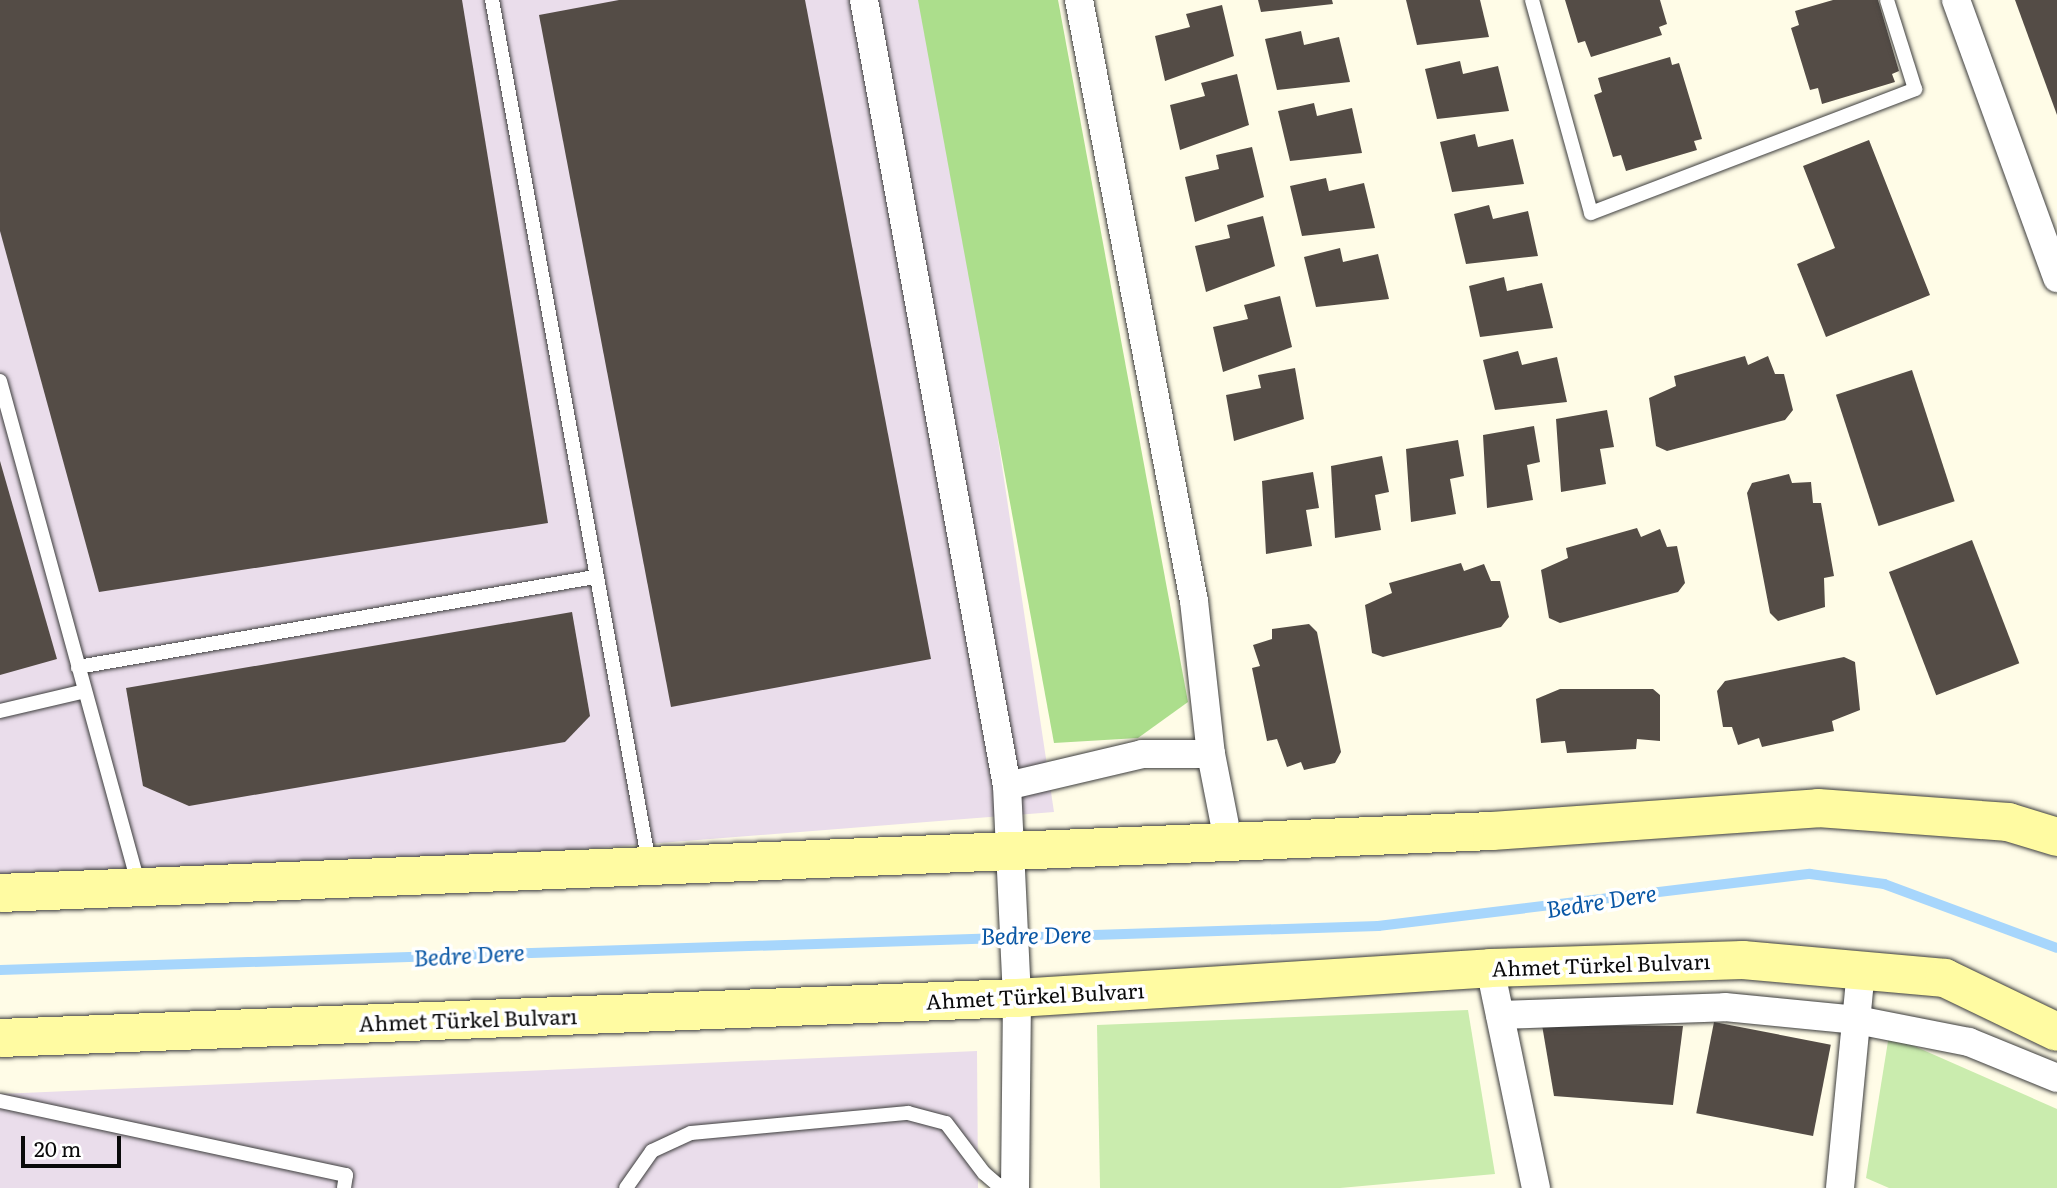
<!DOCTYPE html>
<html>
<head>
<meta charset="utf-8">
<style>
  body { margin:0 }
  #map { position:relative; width:2057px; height:1188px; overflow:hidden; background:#fffce7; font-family:Literata,serif }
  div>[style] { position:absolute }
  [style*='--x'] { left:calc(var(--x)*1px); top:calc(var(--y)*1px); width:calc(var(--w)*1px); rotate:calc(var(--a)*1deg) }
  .industrial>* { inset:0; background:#eaddeb }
  .green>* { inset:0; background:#caecae }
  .forest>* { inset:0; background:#acde8c }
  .stream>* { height:10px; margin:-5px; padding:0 5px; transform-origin:5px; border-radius:5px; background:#a7d6fc }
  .building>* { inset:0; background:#544c46; transform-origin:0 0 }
  .roads { filter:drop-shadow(0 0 2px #3d3d3d) drop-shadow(0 0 2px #3d3d3d) }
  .lane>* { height:14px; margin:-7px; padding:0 7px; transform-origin:7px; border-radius:7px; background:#fff }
  .street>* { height:28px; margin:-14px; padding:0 14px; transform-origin:14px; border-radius:14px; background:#fff }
  .secondary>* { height:38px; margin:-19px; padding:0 19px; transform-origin:19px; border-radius:19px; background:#fffba2 }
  span { translate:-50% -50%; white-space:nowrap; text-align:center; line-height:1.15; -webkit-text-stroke:7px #fff; paint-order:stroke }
  .street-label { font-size:21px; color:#0a0a0a }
  .water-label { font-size:23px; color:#0a57a5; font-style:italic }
  .scale { position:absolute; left:21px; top:1136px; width:100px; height:32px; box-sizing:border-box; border:4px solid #0a0a0a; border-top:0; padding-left:9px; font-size:21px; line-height:24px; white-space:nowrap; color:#0a0a0a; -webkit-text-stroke:5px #fff; paint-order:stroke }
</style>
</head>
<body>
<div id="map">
  <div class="industrial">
    <i style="clip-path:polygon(0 0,932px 0,1054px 812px,0 895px)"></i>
    <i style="clip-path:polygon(977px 1051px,978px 1188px,0 1188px,0 1094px)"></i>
  </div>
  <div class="green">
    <i style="clip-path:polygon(1468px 1010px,1495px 1174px,1340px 1188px,1100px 1188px,1097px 1025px)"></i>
    <i style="clip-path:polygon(1889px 1035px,2057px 1109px,2057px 1188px,1889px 1188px,1866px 1178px)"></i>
  </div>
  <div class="forest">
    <i style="clip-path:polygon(918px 0,1058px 0,1188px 702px,1138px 738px,1054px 743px)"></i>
  </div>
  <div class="stream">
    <i style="--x:0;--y:970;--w:1379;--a:-1.83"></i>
    <i style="--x:1378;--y:926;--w:435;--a:-6.9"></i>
    <i style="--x:1810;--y:874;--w:75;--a:7.7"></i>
    <i style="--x:1884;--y:884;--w:184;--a:20.3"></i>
  </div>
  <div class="building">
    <i style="clip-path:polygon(0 0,462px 0,548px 523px,99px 592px,0 231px)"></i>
    <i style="clip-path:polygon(619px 0,805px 0,931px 659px,671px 707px,539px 15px)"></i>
    <i style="clip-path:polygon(1258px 0,1332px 0,1333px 4px,1261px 12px)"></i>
    <i style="clip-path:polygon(1406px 0,1480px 0,1489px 37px,1417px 45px)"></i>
    <i style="clip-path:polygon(1565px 0,1660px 0,1667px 24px,1659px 27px,1662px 35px,1591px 57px,1585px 41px,1578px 43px)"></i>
    <i style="clip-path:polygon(1833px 0,1878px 0,1899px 71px,1892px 74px,1895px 82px,1822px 104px,1818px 88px,1810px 90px,1791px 28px,1799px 25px,1795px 11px)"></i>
    <i style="clip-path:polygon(2015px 0,2057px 0,2057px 115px)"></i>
    <i style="clip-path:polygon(1222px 5px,1234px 56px,1165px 81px,1155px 36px,1190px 27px,1186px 14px)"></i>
    <i style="clip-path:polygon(1301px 31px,1304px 45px,1339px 37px,1350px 82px,1277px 90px,1265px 39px)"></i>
    <i style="clip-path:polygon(1670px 57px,1672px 65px,1679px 63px,1702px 139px,1694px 141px,1697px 150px,1626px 171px,1621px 155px,1613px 157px,1594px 95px,1602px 92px,1598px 78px)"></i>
    <i style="clip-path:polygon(1460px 61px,1463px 74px,1498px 66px,1509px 111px,1437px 119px,1425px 69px)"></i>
    <i style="clip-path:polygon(1237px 74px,1249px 125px,1180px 150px,1170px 105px,1205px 96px,1201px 83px)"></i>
    <i style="clip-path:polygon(1314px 103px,1317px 116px,1352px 108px,1362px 153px,1290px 161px,1278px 111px)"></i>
    <i style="clip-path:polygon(1475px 134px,1478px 147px,1513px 139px,1524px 184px,1452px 192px,1440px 142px)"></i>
    <i style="clip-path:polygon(1869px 140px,1930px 295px,1826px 337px,1797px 264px,1835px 248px,1803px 166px)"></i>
    <i style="clip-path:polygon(1252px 147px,1264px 197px,1195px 222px,1185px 177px,1219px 169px,1216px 155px)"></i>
    <i style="clip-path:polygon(1326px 178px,1329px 191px,1364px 183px,1375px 228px,1302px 236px,1290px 186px)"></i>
    <i style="clip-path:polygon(1489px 205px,1493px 219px,1528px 211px,1538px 256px,1466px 264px,1454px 214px)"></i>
    <i style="clip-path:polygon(1263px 216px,1275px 266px,1206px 292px,1195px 246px,1230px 238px,1227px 225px)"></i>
    <i style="clip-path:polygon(1340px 248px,1343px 262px,1378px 254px,1389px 299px,1316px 307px,1304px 257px)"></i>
    <i style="clip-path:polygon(1504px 277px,1507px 291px,1542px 283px,1553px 328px,1480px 337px,1469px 286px)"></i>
    <i style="clip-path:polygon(1280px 296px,1292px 347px,1223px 372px,1213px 327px,1248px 319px,1244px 305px)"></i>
    <i style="clip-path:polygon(1518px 351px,1522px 365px,1557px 357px,1567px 402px,1495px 410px,1483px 360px)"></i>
    <i style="clip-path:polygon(1745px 356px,1748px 365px,1768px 356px,1775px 374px,1784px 374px,1793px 410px,1785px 420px,1667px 451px,1656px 446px,1649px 398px,1676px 386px,1674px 376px)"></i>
    <i style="clip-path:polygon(1295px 368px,1304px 419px,1234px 441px,1226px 395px,1261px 388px,1258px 375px)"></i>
    <i style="left:1912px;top:370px;width:138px;height:80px;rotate:72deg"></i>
    <i style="clip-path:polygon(1607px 410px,1614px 447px,1600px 449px,1606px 484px,1561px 492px,1556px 419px)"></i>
    <i style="clip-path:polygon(1534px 426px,1540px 462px,1527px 465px,1533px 500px,1487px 508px,1483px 435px)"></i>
    <i style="clip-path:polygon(1458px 440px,1464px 476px,1450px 479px,1456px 514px,1411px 522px,1406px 449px)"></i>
    <i style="clip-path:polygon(1382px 456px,1389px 492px,1375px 495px,1381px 530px,1335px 538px,1331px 466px)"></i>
    <i style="clip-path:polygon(0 461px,57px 659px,0 675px)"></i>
    <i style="clip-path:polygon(1313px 472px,1319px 508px,1306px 510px,1312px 546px,1266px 554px,1262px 481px)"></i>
    <i style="clip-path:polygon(1789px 474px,1792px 483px,1811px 482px,1813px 503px,1821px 503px,1834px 576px,1824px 578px,1825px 607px,1778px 621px,1770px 613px,1747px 493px,1752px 483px)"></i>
    <i style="clip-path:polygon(1637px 528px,1641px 537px,1660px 529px,1667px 547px,1677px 546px,1685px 583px,1678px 592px,1560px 623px,1549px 618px,1541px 570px,1568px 558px,1566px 548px)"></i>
    <i style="left:1972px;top:540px;width:132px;height:89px;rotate:69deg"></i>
    <i style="clip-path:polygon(1461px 563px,1464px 571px,1484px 564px,1491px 581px,1500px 581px,1509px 617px,1501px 627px,1383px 657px,1372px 653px,1365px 605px,1392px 593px,1389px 583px)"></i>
    <i style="clip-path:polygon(572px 612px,590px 716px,565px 742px,189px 806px,143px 786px,126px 688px)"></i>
    <i style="clip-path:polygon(1309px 624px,1317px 632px,1341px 752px,1335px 763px,1304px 770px,1301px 762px,1287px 767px,1277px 739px,1267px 741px,1252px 668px,1260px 666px,1253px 645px,1272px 639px,1272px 629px)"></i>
    <i style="clip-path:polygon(1844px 657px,1855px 662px,1860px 710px,1832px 721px,1834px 731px,1762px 747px,1759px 738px,1738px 745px,1732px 727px,1723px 727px,1717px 691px,1725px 681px)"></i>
    <i style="clip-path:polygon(1560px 689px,1653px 689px,1660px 695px,1660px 741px,1637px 739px,1636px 749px,1567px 753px,1565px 741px,1541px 743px,1536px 699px)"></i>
    <i style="left:1714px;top:1022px;width:119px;height:93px;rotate:11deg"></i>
    <i style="clip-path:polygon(1542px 1025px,1683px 1026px,1673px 1105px,1554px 1096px)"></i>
  </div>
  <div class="roads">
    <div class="lane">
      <i style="--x:492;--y:0;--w:877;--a:79.69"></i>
      <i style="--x:1532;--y:0;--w:221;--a:74.5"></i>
      <i style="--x:1591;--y:213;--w:347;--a:-20.9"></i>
      <i style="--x:1915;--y:89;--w:93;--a:-107.5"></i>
      <i style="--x:0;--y:381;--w:524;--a:74.61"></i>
      <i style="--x:78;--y:667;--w:525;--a:-9.88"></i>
      <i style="--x:0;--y:711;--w:87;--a:-13.2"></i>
      <i style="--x:0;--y:1101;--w:354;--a:12.1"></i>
      <i style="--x:346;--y:1175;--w:13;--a:99"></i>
      <i style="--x:626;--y:1188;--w:45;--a:-54.9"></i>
      <i style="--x:652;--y:1151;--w:43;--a:-24.8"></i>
      <i style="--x:691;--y:1133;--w:218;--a:-5.3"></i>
      <i style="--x:908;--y:1113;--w:39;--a:15"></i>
      <i style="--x:946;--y:1123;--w:63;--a:52.8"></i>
      <i style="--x:984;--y:1173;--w:18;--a:41"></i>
      <i style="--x:998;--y:1185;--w:17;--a:10"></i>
    </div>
    <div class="street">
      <i style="--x:864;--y:0;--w:799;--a:79.69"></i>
      <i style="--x:1007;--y:786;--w:212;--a:87.3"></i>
      <i style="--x:1017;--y:998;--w:190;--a:90.6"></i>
      <i style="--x:1079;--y:0;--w:612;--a:79.17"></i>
      <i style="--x:1194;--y:601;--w:154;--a:83.7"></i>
      <i style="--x:1211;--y:754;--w:89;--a:78.9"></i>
      <i style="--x:1956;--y:0;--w:296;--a:70"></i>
      <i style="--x:1007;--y:786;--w:139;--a:-13.3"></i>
      <i style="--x:1142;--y:754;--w:69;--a:0"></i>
      <i style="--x:1490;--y:968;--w:225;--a:78.2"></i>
      <i style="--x:1500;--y:1015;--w:225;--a:-2"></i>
      <i style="--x:1725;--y:1007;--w:133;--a:5.6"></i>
      <i style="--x:1857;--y:1020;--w:114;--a:11.1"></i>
      <i style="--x:1969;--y:1042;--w:95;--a:22.2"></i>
      <i style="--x:1840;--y:1188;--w:221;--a:-84.5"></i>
    </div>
    <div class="secondary">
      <i style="--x:0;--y:893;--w:1493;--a:-2.38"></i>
      <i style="--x:1492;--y:831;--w:327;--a:-4"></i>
      <i style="--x:1818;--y:808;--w:191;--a:4.2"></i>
      <i style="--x:2008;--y:822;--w:51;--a:17"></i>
      <i style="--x:0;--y:1038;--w:1018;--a:-2.25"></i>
      <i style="--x:1017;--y:998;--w:474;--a:-3.6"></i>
      <i style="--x:1490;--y:968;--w:253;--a:-1.8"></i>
      <i style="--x:1743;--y:960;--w:203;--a:5.1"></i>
      <i style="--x:1945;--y:978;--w:124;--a:25.7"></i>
    </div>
  </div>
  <div class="street-label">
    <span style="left:1601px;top:964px;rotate:-2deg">Ahmet Türkel Bulvarı</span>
    <span style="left:1035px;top:995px;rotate:-3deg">Ahmet Türkel Bulvarı</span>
    <span style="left:468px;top:1019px;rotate:-2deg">Ahmet Türkel Bulvarı</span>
  </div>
  <div class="water-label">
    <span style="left:1601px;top:900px;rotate:-9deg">Bedre Dere</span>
    <span style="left:1036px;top:934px;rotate:-1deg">Bedre Dere</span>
    <span style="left:469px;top:954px;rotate:-3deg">Bedre Dere</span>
  </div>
  <div class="scale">20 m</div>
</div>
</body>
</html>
